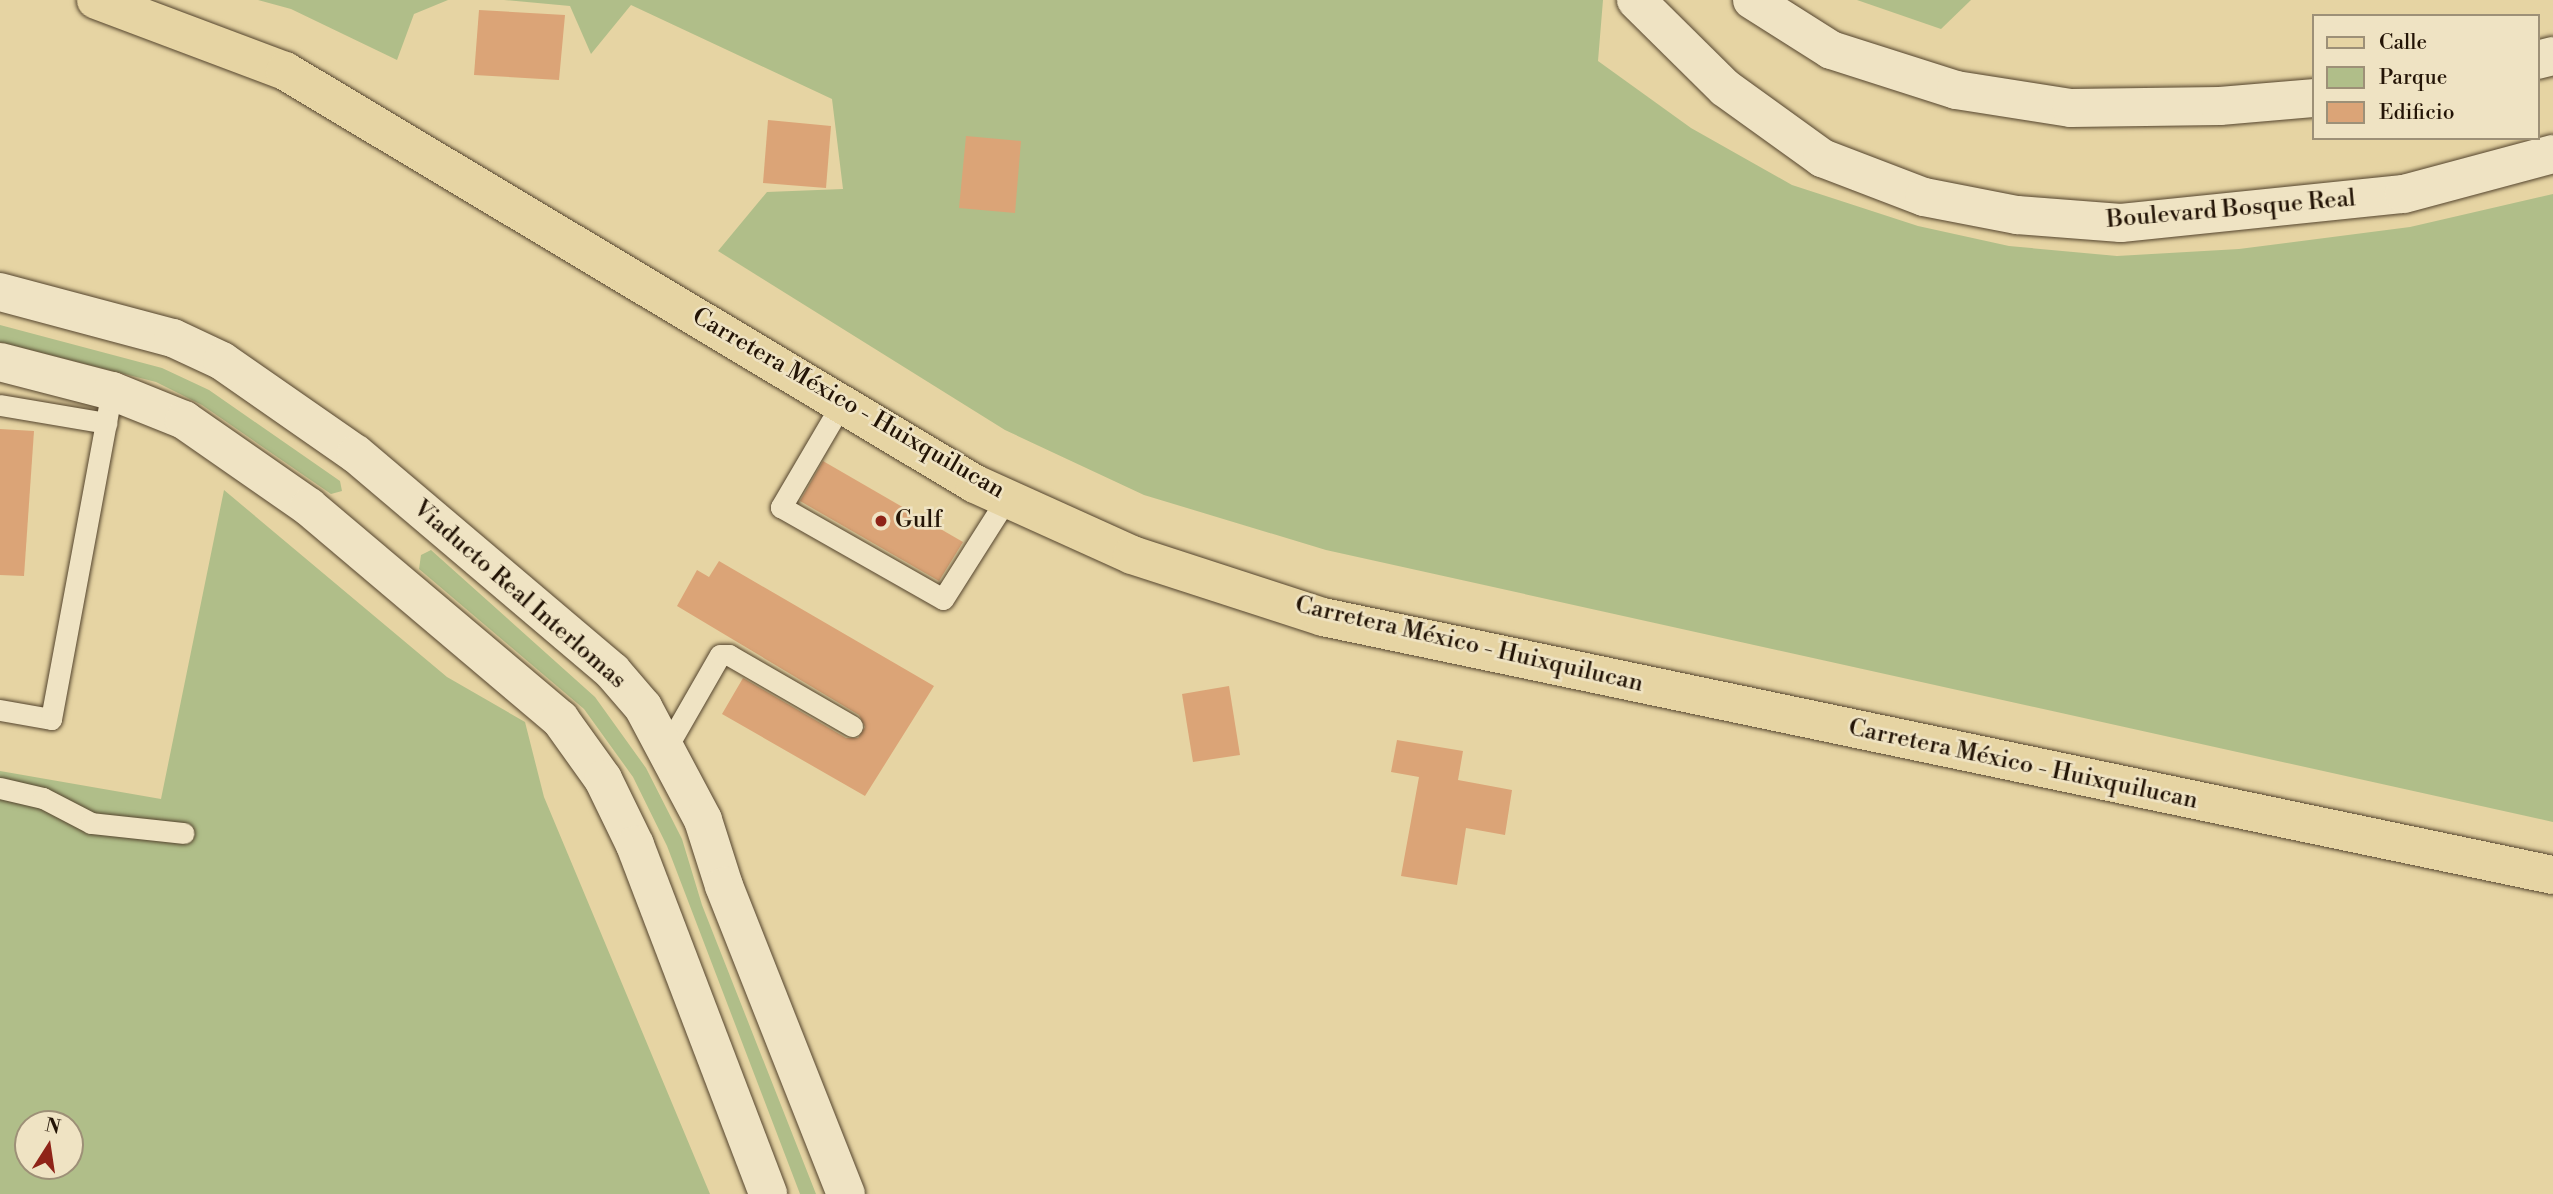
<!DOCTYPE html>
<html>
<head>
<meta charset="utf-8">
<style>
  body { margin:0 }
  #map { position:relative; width:2553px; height:1194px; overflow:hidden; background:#e6d4a3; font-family:"Libre Bodoni",serif }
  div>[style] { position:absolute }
  .green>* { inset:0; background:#b0be89 }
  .building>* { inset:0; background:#dba477 }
  .roads { filter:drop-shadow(0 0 2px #54442d) drop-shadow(0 0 2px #54442d) }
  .lane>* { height:21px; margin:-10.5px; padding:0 10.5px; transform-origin:10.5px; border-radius:10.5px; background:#efe3c3 }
  .secondary>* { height:38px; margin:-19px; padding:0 19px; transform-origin:19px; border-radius:19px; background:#efe3c3 }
  .primary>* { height:38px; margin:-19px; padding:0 19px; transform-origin:19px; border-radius:19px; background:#e6d4a3 }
  .dots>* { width:19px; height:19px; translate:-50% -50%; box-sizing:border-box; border:4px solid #efe3c3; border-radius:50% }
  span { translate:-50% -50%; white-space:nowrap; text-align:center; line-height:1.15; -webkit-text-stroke:5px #efe3c3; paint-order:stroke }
  .street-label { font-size:24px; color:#231406 }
  .poi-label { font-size:24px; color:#231406 }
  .left { translate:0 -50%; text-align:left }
  .legend { position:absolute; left:2312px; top:14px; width:228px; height:126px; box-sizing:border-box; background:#efe3c3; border:2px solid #9d9077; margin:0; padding:9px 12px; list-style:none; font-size:21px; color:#231406 }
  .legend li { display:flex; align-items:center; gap:14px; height:35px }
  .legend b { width:35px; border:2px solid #9d9077 }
  .north { position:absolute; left:14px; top:1110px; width:70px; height:70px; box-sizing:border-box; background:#efe3c3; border:2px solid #9d9077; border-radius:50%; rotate:12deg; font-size:19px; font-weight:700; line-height:28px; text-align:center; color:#231406 }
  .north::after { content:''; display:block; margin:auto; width:24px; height:32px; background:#8f2418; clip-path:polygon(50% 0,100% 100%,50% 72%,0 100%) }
</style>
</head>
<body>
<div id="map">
  <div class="green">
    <i style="clip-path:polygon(258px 0,448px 0,414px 14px,397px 60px,291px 9px)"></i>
    <i style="clip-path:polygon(504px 0,1603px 0,1598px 61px,1691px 128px,1792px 185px,1918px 226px,2009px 246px,2117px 256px,2239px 249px,2410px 227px,2553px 194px,2553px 822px,1326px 550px,1144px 495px,1005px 430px,718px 251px,767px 192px,843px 189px,832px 99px,631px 5px,591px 54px,570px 6px)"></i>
    <i style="clip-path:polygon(1857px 0,1971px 0,1941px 29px)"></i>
    <i style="clip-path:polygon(0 325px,162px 368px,209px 390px,340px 481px,342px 491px,331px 494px,202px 405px,156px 382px,0 342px)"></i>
    <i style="clip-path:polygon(evenodd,224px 490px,447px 677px,525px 722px,544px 797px,710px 1194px,0 1194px,0 771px,161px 799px,224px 490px,28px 1124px,70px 1124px,70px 1166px,28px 1166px,28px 1124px)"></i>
    <i style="clip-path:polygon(431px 550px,595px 697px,646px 768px,682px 839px,702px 905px,816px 1194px,800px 1194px,667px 846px,633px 777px,584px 709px,419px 569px,421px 555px)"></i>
  </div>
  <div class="building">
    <i style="clip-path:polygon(479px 10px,565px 15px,559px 80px,474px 75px)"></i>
    <i style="clip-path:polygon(768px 120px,831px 126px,826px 188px,763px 183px)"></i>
    <i style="clip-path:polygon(966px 136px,1021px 141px,1015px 213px,959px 208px)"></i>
    <i style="clip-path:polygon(0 429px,34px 431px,24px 576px,0 575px)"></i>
    <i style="clip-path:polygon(823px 461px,963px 542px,939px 581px,800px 501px)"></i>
    <i style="clip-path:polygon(719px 561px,934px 686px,865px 796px,722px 714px,743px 678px,846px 738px,858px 738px,865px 727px,859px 715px,677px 606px,697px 570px,709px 577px)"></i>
    <i style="clip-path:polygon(1229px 686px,1240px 755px,1193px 762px,1182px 694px)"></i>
    <i style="clip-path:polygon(1397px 740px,1463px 751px,1458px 780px,1512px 790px,1505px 835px,1466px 828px,1457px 885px,1401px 876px,1419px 777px,1391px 772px)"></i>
  </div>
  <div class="roads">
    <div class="lane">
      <i style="left:842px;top:403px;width:121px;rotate:120.4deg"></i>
      <i style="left:781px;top:507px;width:186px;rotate:29.6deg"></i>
      <i style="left:943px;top:599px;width:120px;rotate:-57.6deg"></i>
      <i style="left:0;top:405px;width:108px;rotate:9.6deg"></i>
      <i style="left:0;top:710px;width:52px;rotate:10deg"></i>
      <i style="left:51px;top:719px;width:334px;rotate:-79.5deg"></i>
      <i style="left:667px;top:747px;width:106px;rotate:-60.1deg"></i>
      <i style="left:720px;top:655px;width:9px"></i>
      <i style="left:729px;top:655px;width:142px;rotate:30deg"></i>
      <i style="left:0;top:788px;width:44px;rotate:13.1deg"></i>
      <i style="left:43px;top:798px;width:54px;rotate:27.5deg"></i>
      <i style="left:91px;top:823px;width:93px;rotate:6.2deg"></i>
    </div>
    <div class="secondary">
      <i style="left:1636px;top:0;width:125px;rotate:44.7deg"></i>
      <i style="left:1725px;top:88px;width:120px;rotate:35.8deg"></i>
      <i style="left:1822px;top:158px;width:109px;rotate:20.9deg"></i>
      <i style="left:1924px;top:197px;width:95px;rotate:11deg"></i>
      <i style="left:2017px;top:215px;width:104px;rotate:4.4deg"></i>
      <i style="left:2121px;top:223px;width:284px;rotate:-5.9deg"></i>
      <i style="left:2404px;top:194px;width:154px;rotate:-15deg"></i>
      <i style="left:1752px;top:0;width:93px;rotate:32.3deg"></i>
      <i style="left:1831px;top:50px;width:131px;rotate:17.7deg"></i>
      <i style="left:1956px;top:90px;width:116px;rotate:8.9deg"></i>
      <i style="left:2071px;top:108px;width:149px;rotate:-0.8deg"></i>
      <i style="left:2220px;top:106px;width:93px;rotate:-4.9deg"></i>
      <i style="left:2537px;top:60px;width:16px;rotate:-14deg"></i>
      <i style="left:0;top:292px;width:179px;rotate:14.9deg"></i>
      <i style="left:173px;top:338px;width:54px;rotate:25.1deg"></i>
      <i style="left:222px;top:361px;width:163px;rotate:34.8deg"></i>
      <i style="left:356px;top:454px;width:336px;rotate:40.3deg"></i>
      <i style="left:612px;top:671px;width:48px;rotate:49.3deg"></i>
      <i style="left:643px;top:707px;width:128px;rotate:62deg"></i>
      <i style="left:703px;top:820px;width:69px;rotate:72.3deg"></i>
      <i style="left:724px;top:886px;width:331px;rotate:68.4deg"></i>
      <i style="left:0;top:362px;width:116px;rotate:14.5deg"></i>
      <i style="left:112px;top:391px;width:78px;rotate:21.9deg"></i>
      <i style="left:184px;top:420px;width:152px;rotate:34.8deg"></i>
      <i style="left:309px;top:507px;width:329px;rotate:40.2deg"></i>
      <i style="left:560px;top:719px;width:74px;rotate:54.4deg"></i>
      <i style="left:603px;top:779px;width:73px;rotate:64.1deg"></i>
      <i style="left:635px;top:845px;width:373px;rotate:69.1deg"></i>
    </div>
    <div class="primary">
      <i style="left:96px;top:0;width:202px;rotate:20.6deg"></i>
      <i style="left:285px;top:71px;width:804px;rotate:30.9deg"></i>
      <i style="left:975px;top:484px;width:172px;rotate:24.3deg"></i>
      <i style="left:1132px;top:555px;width:201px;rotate:18deg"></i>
      <i style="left:1323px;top:617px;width:1257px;rotate:11.85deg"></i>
    </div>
  </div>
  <div class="dots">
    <i style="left:881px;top:521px;background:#8f2418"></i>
  </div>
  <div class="street-label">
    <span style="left:2231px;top:210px;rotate:-5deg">Boulevard Bosque Real</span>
    <span style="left:848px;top:404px;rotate:30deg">Carretera México - Huixquilucan</span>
    <span style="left:519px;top:595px;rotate:41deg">Viaducto Real Interlomas</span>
    <span style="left:1469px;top:645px;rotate:13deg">Carretera México - Huixquilucan</span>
    <span style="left:2023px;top:765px;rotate:12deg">Carretera México - Huixquilucan</span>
  </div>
  <div class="poi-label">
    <span class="left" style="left:895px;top:521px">Gulf</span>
  </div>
  <ul class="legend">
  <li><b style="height:9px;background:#e6d4a3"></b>Calle</li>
  <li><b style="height:19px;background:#b0be89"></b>Parque</li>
  <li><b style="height:19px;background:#dba477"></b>Edificio</li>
  </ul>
  <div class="north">N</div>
</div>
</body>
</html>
